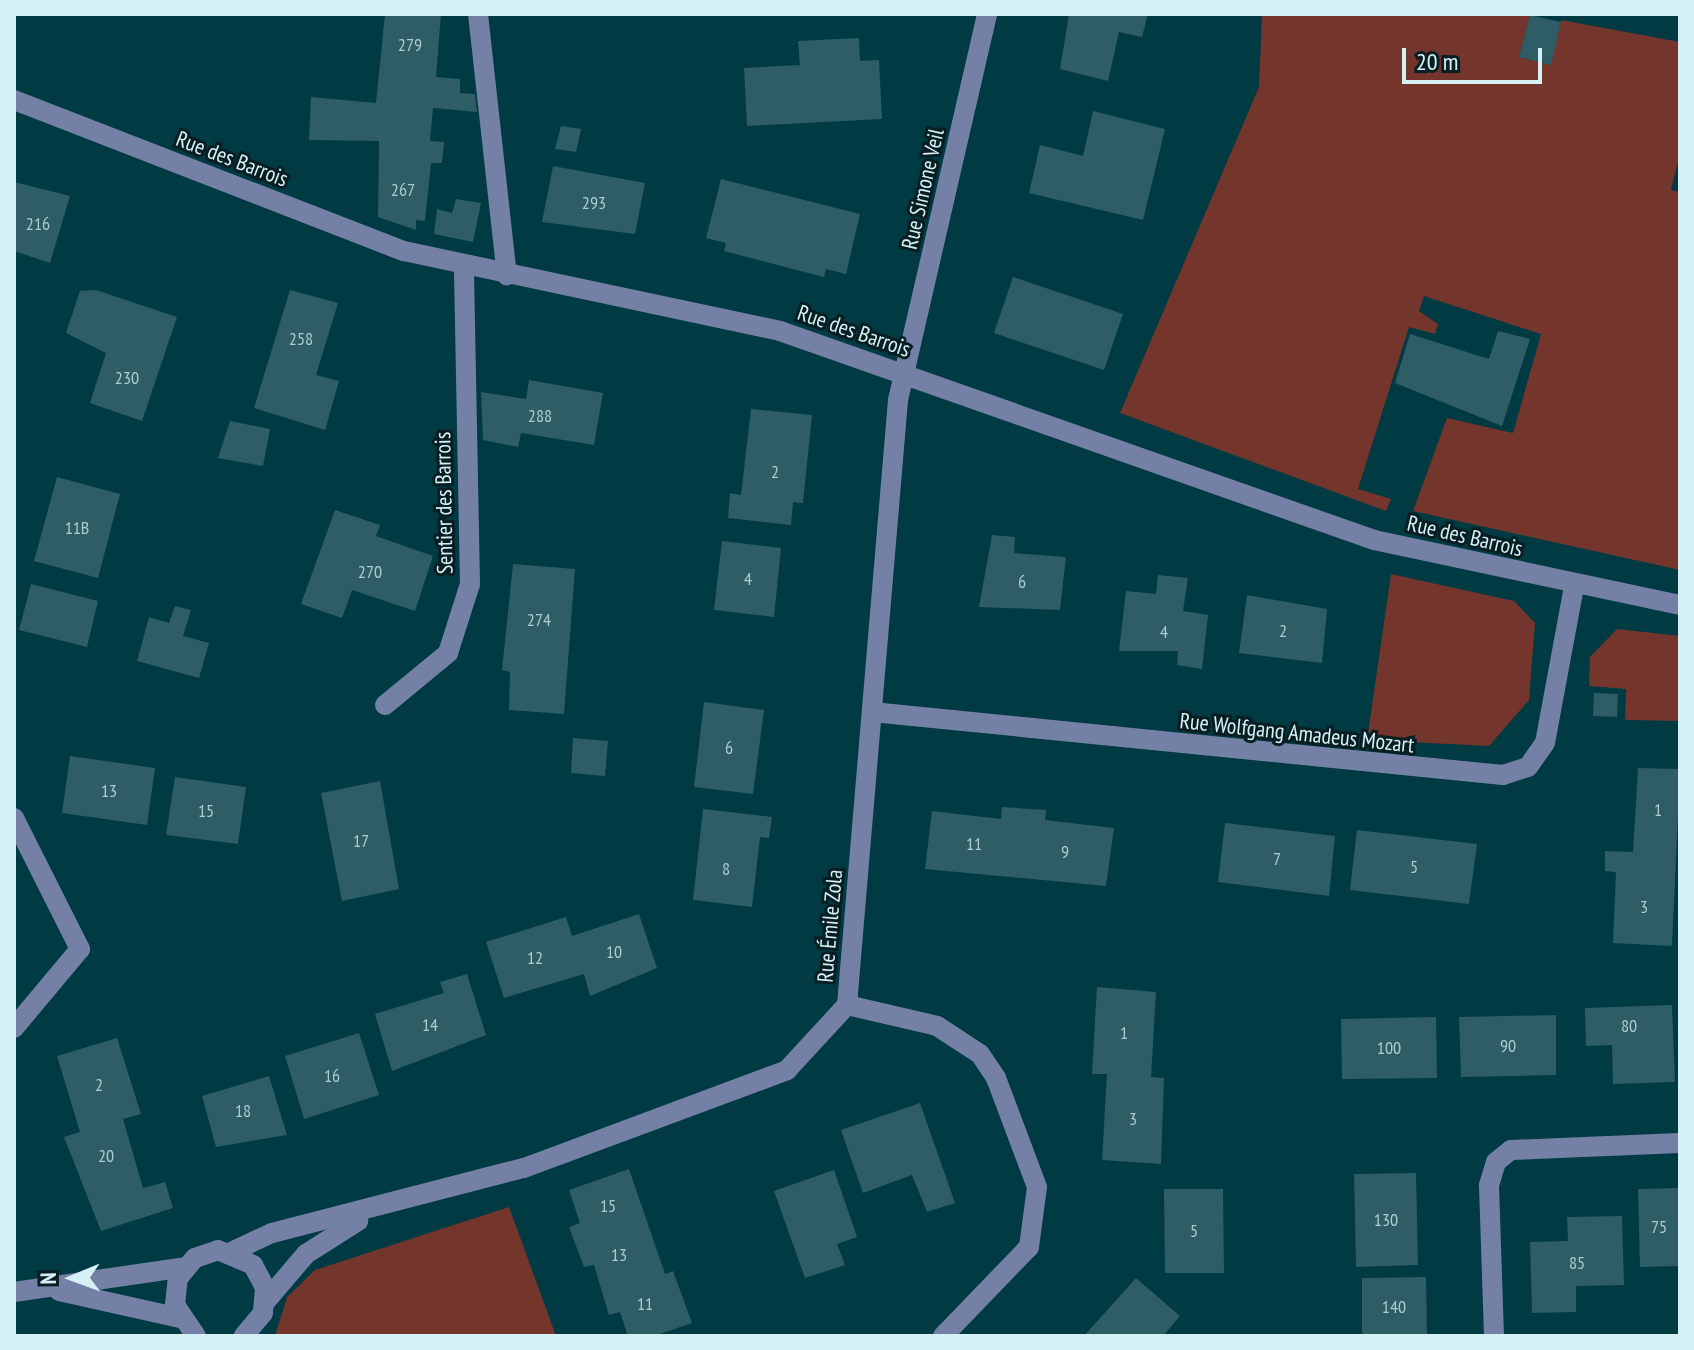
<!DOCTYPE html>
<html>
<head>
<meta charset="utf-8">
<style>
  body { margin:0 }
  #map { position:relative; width:1694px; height:1350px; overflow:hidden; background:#003a43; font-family:"PT Sans Narrow",sans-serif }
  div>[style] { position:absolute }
  .green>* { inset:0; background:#73352c }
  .building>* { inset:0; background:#2e5d65 }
  .minor>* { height:20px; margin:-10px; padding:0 10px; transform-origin:10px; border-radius:10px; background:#7480a6 }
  span { translate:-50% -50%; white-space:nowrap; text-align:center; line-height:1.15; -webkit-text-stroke:6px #091e22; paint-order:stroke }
  .number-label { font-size:18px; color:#acccd2 }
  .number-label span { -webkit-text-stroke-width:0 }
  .street-label { font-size:22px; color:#d6f1f6 }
  .frame { position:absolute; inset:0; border:16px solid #d6f1f6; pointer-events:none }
  .north { position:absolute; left:32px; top:1238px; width:80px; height:80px; -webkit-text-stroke:6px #091e22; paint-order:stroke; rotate:269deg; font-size:22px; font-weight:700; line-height:32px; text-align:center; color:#d6f1f6 }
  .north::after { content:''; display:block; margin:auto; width:28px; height:36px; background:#d6f1f6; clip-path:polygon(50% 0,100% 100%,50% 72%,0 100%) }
  .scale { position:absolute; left:1402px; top:48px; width:140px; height:36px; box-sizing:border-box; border:4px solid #d6f1f6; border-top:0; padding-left:10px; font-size:24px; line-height:28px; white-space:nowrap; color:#d6f1f6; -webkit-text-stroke:6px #091e22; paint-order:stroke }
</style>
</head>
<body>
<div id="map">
  <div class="green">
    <i style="clip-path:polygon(1262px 14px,1524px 14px,1530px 15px,1519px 57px,1550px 64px,1561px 20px,1680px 42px,1680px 154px,1671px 190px,1680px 192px,1680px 570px,1413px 511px,1447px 418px,1513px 433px,1541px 334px,1424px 296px,1419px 311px,1438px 324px,1435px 334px,1409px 327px,1358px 489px,1391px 499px,1386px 511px,1120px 413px,1259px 87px)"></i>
    <i style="clip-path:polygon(1391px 574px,1514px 601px,1535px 623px,1529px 700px,1489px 746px,1367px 740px)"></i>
    <i style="clip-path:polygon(1617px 629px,1680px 636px,1680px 721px,1625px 720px,1626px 689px,1589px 686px,1590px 657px)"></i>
    <i style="clip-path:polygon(509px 1207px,556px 1336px,275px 1336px,287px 1297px,315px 1270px)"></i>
  </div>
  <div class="building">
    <i style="clip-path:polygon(385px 14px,441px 14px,436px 77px,460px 79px,460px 93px,475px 94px,477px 112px,433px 108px,430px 141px,444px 142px,442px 163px,431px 163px,425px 221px,416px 220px,416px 230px,378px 217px,379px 141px,309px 140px,311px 97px,376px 103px)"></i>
    <i style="clip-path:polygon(1069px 14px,1148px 14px,1142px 37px,1119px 32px,1108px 81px,1060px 69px)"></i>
    <i style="clip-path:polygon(1530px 15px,1561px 22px,1551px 65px,1519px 57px)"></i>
    <i style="clip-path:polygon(859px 38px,860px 61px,879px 60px,882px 119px,747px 126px,744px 68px,800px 65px,798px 41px)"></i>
    <i style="clip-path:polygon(1093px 111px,1165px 129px,1143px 220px,1029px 193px,1040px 145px,1083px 156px)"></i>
    <i style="clip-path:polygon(561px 126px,581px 129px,576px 152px,555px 149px)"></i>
    <i style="clip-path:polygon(553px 166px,645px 183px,635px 234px,542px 222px)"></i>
    <i style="clip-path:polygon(721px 179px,860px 214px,846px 274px,826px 269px,824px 277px,724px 251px,726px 243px,706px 238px)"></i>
    <i style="clip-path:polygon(14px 182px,70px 196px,50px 263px,14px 251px)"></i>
    <i style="clip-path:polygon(456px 199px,481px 203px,473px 242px,434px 234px,437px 209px,452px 213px)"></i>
    <i style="clip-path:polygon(1013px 277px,1123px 314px,1104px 370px,994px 333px)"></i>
    <i style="clip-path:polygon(96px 290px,177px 317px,142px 421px,90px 403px,106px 353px,66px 333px,80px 291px)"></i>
    <i style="clip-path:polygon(290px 290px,338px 303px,316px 375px,339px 381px,325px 430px,254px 408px)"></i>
    <i style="clip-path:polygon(1498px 331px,1530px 339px,1502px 426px,1395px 383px,1410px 334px,1489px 359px)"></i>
    <i style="clip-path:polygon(529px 380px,603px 393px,594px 445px,521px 433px,518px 447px,483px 440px,481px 392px,526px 399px)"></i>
    <i style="clip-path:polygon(751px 409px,812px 415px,803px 503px,793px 502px,791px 525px,728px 518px,730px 493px,741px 495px)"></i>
    <i style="clip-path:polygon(230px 421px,270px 429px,263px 466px,218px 458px)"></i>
    <i style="clip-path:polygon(57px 477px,120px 494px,98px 578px,34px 561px)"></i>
    <i style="clip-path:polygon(335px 510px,380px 525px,376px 536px,433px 556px,415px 611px,352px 590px,342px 618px,301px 604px)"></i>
    <i style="clip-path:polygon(992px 535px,1015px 537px,1014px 553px,1066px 557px,1060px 610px,979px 607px)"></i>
    <i style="clip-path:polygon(722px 541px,781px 548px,774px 617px,714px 610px)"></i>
    <i style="clip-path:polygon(513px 564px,575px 569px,564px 714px,509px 710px,510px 672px,502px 670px)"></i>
    <i style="clip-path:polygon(1158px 575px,1188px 578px,1183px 611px,1208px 615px,1202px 669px,1177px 665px,1178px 651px,1119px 651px,1126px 591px,1156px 594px)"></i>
    <i style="clip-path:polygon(31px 584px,98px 601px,87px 647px,19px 630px)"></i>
    <i style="clip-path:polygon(1247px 595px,1327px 609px,1322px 663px,1239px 653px)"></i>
    <i style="clip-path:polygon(175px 606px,191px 610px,183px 636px,209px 643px,199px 678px,137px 661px,149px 617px,169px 623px)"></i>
    <i style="clip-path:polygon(1594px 693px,1618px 694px,1617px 717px,1593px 716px)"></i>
    <i style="clip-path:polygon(704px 702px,764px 710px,753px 794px,694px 787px)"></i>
    <i style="clip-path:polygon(573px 738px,608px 741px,605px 776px,571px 773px)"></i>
    <i style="clip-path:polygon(70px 756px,155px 768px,147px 825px,62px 813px)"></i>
    <i style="clip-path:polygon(1638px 768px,1680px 769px,1672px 946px,1613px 943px,1616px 872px,1605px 871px,1605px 851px,1633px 852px)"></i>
    <i style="clip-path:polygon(175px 777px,246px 787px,238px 844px,166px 835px)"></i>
    <i style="clip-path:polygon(380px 781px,399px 889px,342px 901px,321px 793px)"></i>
    <i style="clip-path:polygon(1002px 807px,1046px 810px,1045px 820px,1114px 828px,1106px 886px,925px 869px,932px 811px,1001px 819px)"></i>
    <i style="clip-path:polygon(703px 809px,772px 817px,769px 838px,760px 837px,752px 907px,693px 900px)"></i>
    <i style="clip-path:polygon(1225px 823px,1335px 836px,1329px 896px,1218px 882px)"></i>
    <i style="clip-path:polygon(1357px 830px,1477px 844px,1469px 904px,1350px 890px)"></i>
    <i style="clip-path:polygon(639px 914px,657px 968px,590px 996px,584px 974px,504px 998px,486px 942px,566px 917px,572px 936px)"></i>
    <i style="clip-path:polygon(467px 974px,486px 1035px,392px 1071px,375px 1014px,444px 993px,440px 982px)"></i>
    <i style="clip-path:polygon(1097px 987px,1156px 992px,1151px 1077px,1164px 1078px,1161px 1164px,1102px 1160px,1107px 1074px,1092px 1074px)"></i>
    <i style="clip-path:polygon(1672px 1005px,1675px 1082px,1613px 1084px,1612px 1045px,1586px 1046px,1585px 1008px)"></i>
    <i style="clip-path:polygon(1556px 1015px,1556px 1075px,1461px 1077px,1459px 1017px)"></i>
    <i style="clip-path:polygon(1436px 1017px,1437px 1078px,1342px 1079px,1341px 1019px)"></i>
    <i style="clip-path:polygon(359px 1033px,379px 1095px,304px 1119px,285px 1056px)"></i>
    <i style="clip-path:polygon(117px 1038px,141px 1114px,123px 1119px,143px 1188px,165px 1182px,173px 1208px,101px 1231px,64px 1137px,80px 1132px,57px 1056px)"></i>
    <i style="clip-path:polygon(269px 1076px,287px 1135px,216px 1147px,202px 1096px)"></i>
    <i style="clip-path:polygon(920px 1103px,955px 1203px,927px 1212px,912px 1175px,863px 1193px,841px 1130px)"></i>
    <i style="clip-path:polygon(629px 1169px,665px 1274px,673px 1271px,692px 1323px,654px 1336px,628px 1336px,620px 1312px,609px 1315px,594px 1265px,584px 1267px,569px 1227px,580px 1223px,569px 1190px)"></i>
    <i style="clip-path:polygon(834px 1170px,857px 1237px,837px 1244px,845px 1265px,805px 1278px,774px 1191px)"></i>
    <i style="clip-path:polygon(1416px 1173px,1418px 1265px,1356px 1267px,1354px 1174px)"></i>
    <i style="clip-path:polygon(1680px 1188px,1680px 1266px,1640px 1267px,1638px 1189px)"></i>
    <i style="clip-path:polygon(1164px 1189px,1223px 1189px,1224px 1273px,1165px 1273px)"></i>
    <i style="clip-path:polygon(1622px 1216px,1624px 1285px,1576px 1286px,1576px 1312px,1532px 1313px,1530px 1242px,1568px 1241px,1567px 1217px)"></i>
    <i style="clip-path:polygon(1426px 1277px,1427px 1336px,1362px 1336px,1362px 1278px)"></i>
    <i style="clip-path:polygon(1136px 1278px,1180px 1316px,1163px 1336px,1084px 1336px)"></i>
  </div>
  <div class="minor">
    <i style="left:478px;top:14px;width:263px;rotate:83.7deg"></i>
    <i style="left:14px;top:100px;width:418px;rotate:21.2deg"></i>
    <i style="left:404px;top:251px;width:384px;rotate:12deg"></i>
    <i style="left:780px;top:331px;width:630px;rotate:19.38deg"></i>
    <i style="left:1374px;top:540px;width:313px;rotate:12deg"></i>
    <i style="left:385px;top:705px;width:82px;rotate:-39.5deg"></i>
    <i style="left:448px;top:653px;width:72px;rotate:-72.3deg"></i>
    <i style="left:470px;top:584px;width:316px;rotate:-91.1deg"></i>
    <i style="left:872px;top:712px;width:634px;rotate:5.7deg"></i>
    <i style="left:1503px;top:775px;width:26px;rotate:-18deg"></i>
    <i style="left:1528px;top:767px;width:29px;rotate:-55deg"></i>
    <i style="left:1545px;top:743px;width:160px;rotate:-79.5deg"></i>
    <i style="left:14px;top:818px;width:147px;rotate:63.3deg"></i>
    <i style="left:80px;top:949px;width:103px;rotate:129.9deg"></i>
    <i style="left:847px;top:1005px;width:92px;rotate:13.1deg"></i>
    <i style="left:937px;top:1026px;width:51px;rotate:33.1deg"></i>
    <i style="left:980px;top:1054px;width:29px;rotate:56deg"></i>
    <i style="left:996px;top:1078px;width:116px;rotate:69.4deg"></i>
    <i style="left:1037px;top:1187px;width:61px;rotate:97.6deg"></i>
    <i style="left:1029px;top:1247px;width:124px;rotate:134deg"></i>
    <i style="left:231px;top:1252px;width:45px;rotate:-24.9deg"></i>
    <i style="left:272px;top:1233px;width:260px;rotate:-14.5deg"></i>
    <i style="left:524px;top:1168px;width:281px;rotate:-20.4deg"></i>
    <i style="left:787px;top:1070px;width:88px;rotate:-47.3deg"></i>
    <i style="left:847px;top:1005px;width:607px;rotate:-85.18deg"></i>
    <i style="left:898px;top:400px;width:396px;rotate:-77deg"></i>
    <i style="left:59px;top:1291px;width:124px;rotate:12.6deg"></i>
    <i style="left:14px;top:1292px;width:173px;rotate:-8.3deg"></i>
    <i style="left:266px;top:1301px;width:62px;rotate:-49.6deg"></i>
    <i style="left:306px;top:1254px;width:62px;rotate:-32.4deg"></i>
    <i style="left:196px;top:1336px;width:37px;rotate:-124deg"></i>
    <i style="left:175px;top:1305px;width:27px;rotate:-84deg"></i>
    <i style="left:178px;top:1278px;width:26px;rotate:-50deg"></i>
    <i style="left:195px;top:1258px;width:24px;rotate:-19deg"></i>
    <i style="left:218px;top:1250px;width:38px;rotate:23deg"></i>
    <i style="left:253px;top:1265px;width:26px;rotate:62deg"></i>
    <i style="left:265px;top:1288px;width:25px;rotate:95deg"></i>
    <i style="left:263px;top:1313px;width:30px;rotate:130deg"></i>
    <i style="left:1494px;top:1336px;width:151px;rotate:-91.9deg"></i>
    <i style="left:1489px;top:1185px;width:24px;rotate:-73deg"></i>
    <i style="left:1496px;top:1162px;width:19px;rotate:-39deg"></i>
    <i style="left:1511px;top:1150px;width:169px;rotate:-2.4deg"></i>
  </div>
  <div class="number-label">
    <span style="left:410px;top:45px">279</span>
    <span style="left:403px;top:190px">267</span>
    <span style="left:594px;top:203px">293</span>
    <span style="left:38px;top:224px">216</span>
    <span style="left:301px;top:339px">258</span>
    <span style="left:127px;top:378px">230</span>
    <span style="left:540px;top:416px">288</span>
    <span style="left:775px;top:472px">2</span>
    <span style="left:77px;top:528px">11B</span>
    <span style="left:370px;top:572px">270</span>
    <span style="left:748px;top:579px">4</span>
    <span style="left:1022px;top:582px">6</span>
    <span style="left:539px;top:620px">274</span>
    <span style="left:1283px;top:631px">2</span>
    <span style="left:1164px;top:632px">4</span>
    <span style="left:729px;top:748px">6</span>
    <span style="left:109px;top:791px">13</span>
    <span style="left:1658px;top:810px">1</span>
    <span style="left:206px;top:811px">15</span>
    <span style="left:361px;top:841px">17</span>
    <span style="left:974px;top:844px">11</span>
    <span style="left:1065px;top:852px">9</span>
    <span style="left:1277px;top:859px">7</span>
    <span style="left:1414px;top:867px">5</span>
    <span style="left:726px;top:869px">8</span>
    <span style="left:1644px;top:907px">3</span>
    <span style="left:614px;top:952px">10</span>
    <span style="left:535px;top:958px">12</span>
    <span style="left:430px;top:1025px">14</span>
    <span style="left:1629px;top:1026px">80</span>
    <span style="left:1124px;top:1033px">1</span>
    <span style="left:1508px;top:1046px">90</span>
    <span style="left:1389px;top:1048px">100</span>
    <span style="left:332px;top:1076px">16</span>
    <span style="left:99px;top:1085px">2</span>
    <span style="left:243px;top:1111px">18</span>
    <span style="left:1133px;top:1119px">3</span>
    <span style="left:106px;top:1156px">20</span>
    <span style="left:608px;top:1206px">15</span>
    <span style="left:1386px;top:1220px">130</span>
    <span style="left:1659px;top:1227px">75</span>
    <span style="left:1194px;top:1231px">5</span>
    <span style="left:619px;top:1255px">13</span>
    <span style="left:1577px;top:1263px">85</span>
    <span style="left:645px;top:1304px">11</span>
    <span style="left:1394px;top:1307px">140</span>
  </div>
  <div class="street-label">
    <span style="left:232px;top:159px;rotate:21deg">Rue des Barrois</span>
    <span style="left:923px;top:189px;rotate:-77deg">Rue Simone Veil</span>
    <span style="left:854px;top:331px;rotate:19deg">Rue des Barrois</span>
    <span style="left:444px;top:503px;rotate:-91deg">Sentier des Barrois</span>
    <span style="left:1465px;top:536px;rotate:13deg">Rue des Barrois</span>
    <span style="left:1297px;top:733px;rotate:6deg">Rue Wolfgang Amadeus Mozart</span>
    <span style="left:830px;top:926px;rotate:-85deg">Rue Émile Zola</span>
  </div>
  <div class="frame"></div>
  <div class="north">N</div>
  <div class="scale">20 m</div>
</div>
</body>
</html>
